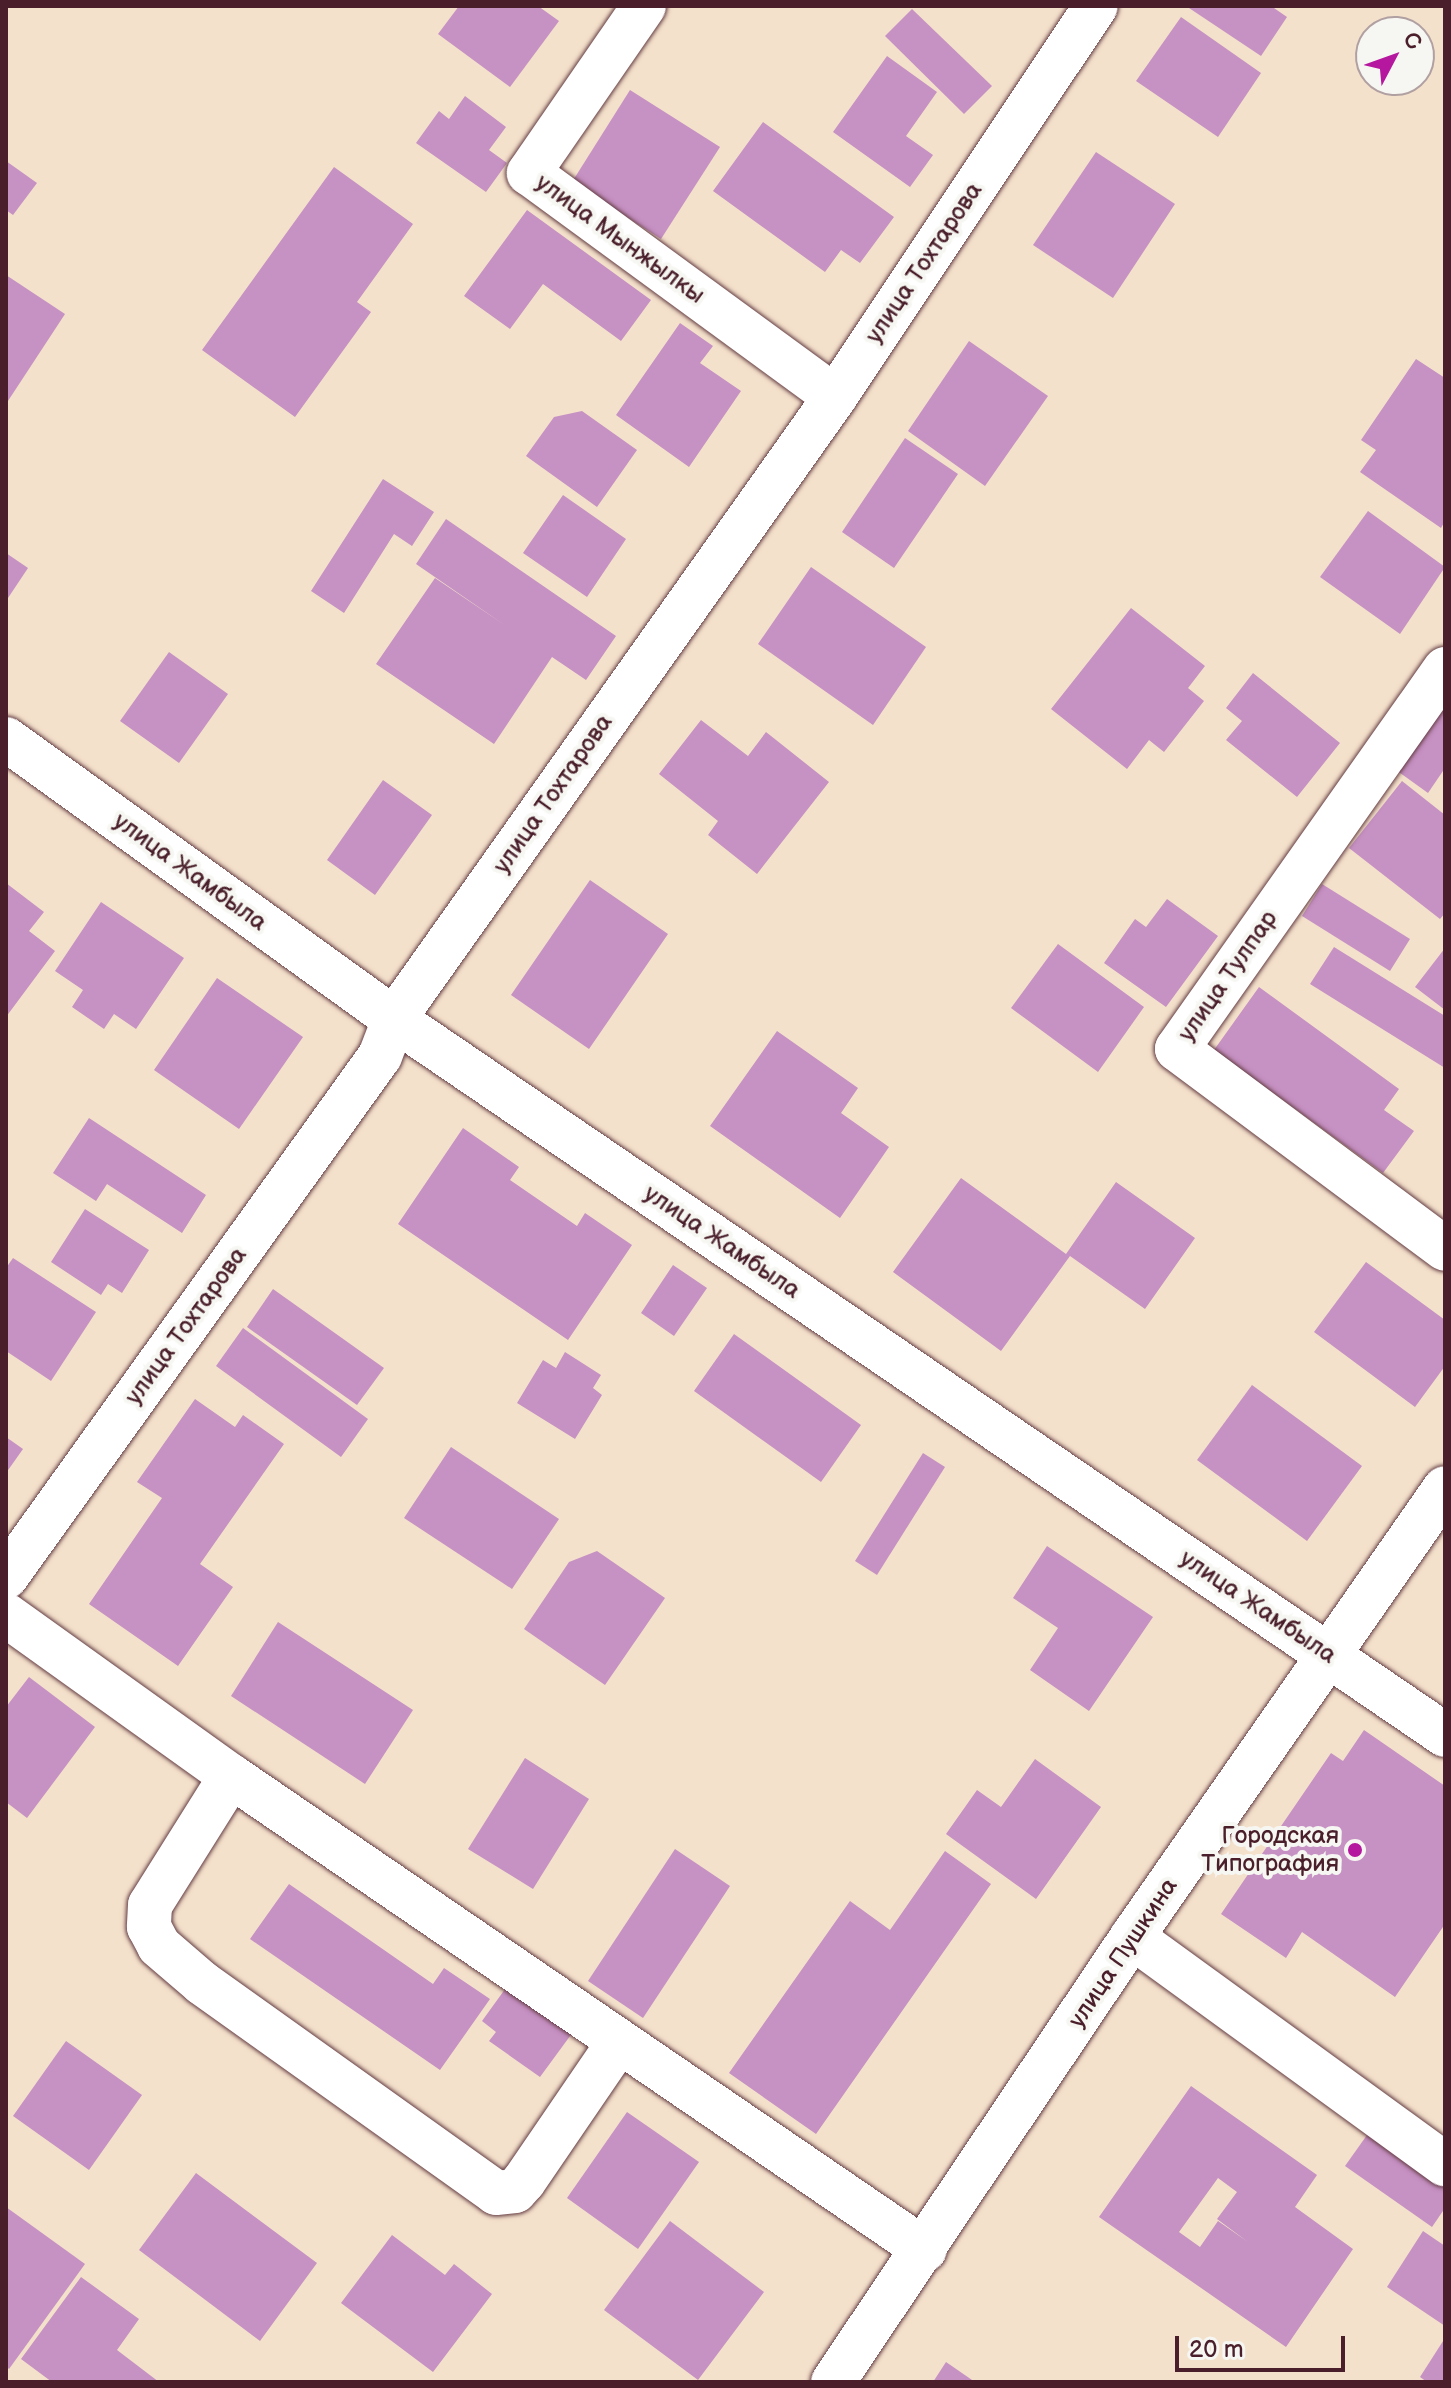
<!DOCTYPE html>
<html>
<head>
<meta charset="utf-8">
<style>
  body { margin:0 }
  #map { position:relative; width:1451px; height:2388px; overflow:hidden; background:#f4e1cb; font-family:"Balsamiq Sans",sans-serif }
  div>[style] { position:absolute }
  .building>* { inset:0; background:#c691c3 }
  .roads { filter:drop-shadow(0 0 2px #643c43) drop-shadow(0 0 2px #643c43) }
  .minor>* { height:44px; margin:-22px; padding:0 22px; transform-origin:22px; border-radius:22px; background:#fff }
  .dots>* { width:22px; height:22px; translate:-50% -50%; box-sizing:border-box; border:4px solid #f6f6f2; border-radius:50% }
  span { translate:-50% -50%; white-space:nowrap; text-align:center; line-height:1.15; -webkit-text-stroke:8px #f6f6f2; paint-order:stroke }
  .street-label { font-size:24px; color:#4a1f2b }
  .poi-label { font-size:24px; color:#4a1f2b }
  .right { translate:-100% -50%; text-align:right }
  .frame { position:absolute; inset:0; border:8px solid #4a1f2b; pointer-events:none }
  .north { position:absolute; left:1355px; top:16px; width:80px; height:80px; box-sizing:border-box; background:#f6f6f2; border:2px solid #b1a0a2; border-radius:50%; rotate:49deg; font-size:22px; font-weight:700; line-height:32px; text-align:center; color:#4a1f2b }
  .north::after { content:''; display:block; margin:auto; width:28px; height:36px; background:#b5179e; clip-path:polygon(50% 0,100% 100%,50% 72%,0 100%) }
  .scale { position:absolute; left:1175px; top:2336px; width:170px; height:36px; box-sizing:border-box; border:4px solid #4a1f2b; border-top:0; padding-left:10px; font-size:24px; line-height:28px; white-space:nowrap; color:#4a1f2b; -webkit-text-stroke:6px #f6f6f2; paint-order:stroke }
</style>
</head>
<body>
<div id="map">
  <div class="building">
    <i style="clip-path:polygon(459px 6px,538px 6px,559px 21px,510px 87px,438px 34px)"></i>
    <i style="clip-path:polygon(1186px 6px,1271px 6px,1287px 17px,1261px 56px)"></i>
    <i style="clip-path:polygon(912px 9px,992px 86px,964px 114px,885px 36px)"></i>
    <i style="clip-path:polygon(1181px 17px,1261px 73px,1218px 137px,1136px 81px)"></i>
    <i style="clip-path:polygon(887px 56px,937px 92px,906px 136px,933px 155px,910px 187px,833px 132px)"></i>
    <i style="clip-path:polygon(630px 90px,720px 147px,661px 239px,572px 182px)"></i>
    <i style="clip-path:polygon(465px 96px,506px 127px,489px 150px,507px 163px,486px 192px,416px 143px,439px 111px,449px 119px)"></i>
    <i style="clip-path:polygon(763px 122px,894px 217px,860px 263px,841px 250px,825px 272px,713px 191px)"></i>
    <i style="clip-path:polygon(1096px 152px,1175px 204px,1113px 298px,1033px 245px)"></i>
    <i style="clip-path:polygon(6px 161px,37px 183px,13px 215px,6px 210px)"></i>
    <i style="clip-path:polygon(334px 167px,413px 224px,357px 302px,371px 312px,295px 417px,202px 350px)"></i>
    <i style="clip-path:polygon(527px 210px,651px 300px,621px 341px,543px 284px,510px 329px,464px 296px)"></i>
    <i style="clip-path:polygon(6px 275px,65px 314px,6px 404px)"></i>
    <i style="clip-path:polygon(680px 323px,713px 346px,700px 363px,741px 391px,689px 467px,616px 415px)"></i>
    <i style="clip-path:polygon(969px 341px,1048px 396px,985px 486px,908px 431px)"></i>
    <i style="clip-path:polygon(1416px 359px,1445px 378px,1445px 521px,1441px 528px,1360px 472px,1376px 450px,1361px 440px)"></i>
    <i style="clip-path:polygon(582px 411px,637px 450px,597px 507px,526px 456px,554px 417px)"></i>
    <i style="clip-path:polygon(905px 438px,958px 474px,894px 568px,842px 532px)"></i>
    <i style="clip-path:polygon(383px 479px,434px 512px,412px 546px,394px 534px,344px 613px,311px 591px)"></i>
    <i style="clip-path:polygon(563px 495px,626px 539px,587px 597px,523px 553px)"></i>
    <i style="clip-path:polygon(1368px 511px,1445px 567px,1400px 634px,1320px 577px)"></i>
    <i style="clip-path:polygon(446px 519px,616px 636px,586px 680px,552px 657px,494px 744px,376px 664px,435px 578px,506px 626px,416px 564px)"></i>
    <i style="clip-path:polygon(6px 553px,28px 568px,6px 601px)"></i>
    <i style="clip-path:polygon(811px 567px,926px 647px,873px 725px,758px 644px)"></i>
    <i style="clip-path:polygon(1131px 608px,1205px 666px,1188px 688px,1204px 701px,1164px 752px,1149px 740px,1127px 769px,1051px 709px)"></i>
    <i style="clip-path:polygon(169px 652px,228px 694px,179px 763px,120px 721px)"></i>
    <i style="clip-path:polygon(1253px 673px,1340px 743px,1297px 797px,1226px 740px,1242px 721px,1226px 708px)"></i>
    <i style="clip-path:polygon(1445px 685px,1445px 768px,1428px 793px,1389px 765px)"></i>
    <i style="clip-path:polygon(701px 720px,748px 756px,766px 732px,829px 782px,757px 874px,708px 835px,718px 821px,659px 774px)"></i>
    <i style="clip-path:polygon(383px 780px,432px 815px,375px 895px,327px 860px)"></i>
    <i style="clip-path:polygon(1402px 781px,1445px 815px,1445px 913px,1440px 919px,1349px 848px)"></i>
    <i style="clip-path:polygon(590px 880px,668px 934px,589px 1049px,511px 995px)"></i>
    <i style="clip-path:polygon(6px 883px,44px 912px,29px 931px,55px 951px,6px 1017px)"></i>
    <i style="clip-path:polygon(1322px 884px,1410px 939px,1390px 971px,1302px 916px)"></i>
    <i style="clip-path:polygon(1167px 899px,1218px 936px,1166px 1007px,1104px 963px,1135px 919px,1146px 927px)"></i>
    <i style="clip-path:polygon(101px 902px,184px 958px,136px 1029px,114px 1014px,104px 1029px,72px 1007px,83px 990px,55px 971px)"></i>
    <i style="clip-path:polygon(1058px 944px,1144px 1007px,1098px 1072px,1011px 1008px)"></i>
    <i style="clip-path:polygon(1334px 947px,1445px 1016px,1445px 1068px,1310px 984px)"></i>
    <i style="clip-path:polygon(1445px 948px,1445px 1010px,1415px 987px)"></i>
    <i style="clip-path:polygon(217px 978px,303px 1037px,239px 1129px,154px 1070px)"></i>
    <i style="clip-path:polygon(1259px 987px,1399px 1089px,1384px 1110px,1414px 1131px,1383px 1173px,1214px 1050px)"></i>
    <i style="clip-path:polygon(777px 1031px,858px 1088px,841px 1113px,889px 1147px,840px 1218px,710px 1126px)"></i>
    <i style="clip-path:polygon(89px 1118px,206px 1195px,182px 1233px,107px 1184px,96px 1201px,53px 1173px)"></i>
    <i style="clip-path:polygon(463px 1128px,519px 1167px,510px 1180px,577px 1226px,585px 1213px,632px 1245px,568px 1340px,398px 1224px)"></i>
    <i style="clip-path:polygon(961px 1178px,1066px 1254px,1116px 1182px,1195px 1238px,1145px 1309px,1070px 1256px,1001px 1351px,893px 1272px)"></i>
    <i style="clip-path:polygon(85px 1209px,149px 1250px,122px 1293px,108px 1284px,101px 1295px,51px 1262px)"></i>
    <i style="clip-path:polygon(13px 1258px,96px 1312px,51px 1381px,6px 1351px,6px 1268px)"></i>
    <i style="clip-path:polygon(1366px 1262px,1445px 1320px,1445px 1366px,1415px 1407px,1314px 1332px)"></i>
    <i style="clip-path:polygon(673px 1265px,707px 1288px,674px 1336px,641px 1313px)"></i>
    <i style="clip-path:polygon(273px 1289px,384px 1368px,357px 1405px,247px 1327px)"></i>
    <i style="clip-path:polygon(243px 1328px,368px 1419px,341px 1457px,216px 1366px)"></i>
    <i style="clip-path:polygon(734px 1334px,861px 1425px,821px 1482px,694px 1391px)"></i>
    <i style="clip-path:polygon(565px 1352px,601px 1375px,593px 1388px,602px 1395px,575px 1439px,517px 1403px,543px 1360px,556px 1368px)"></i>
    <i style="clip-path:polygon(1252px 1385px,1362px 1466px,1307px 1541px,1197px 1460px)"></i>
    <i style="clip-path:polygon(195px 1399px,235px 1427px,243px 1415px,284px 1444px,200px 1564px,233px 1587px,178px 1666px,89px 1604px,162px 1498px,137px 1482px)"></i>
    <i style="clip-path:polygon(6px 1437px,23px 1449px,6px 1473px)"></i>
    <i style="clip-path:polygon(451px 1447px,559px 1519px,512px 1589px,404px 1518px)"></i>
    <i style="clip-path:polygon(923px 1453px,945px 1467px,877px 1575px,855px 1561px)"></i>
    <i style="clip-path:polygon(1047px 1546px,1153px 1617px,1089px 1711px,1030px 1670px,1058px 1628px,1013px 1598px)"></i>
    <i style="clip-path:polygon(597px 1551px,665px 1598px,605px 1685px,524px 1629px,569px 1562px)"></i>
    <i style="clip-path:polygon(278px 1622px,413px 1710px,365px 1784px,231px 1696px)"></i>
    <i style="clip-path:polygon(29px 1677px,95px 1727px,27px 1818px,6px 1802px,6px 1707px)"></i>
    <i style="clip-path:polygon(1364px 1730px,1445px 1786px,1445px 1924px,1395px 1997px,1302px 1932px,1286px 1958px,1221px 1914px,1331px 1753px,1343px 1761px)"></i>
    <i style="clip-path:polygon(525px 1758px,589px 1799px,533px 1889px,468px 1849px)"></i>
    <i style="clip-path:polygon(1035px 1759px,1101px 1807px,1036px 1899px,946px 1834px,977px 1790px,1001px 1807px)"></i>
    <i style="clip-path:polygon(675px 1849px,730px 1886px,643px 2018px,588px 1981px)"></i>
    <i style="clip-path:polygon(945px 1851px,991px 1884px,816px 2134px,729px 2073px,850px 1901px,890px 1930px)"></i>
    <i style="clip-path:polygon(289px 1884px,433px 1984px,444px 1968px,490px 1999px,440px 2070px,250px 1939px)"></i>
    <i style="clip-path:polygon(508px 1985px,573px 2032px,540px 2077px,489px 2041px,496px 2032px,482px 2021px)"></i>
    <i style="clip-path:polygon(66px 2041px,142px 2095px,89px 2170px,13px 2116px)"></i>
    <i style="clip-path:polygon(evenodd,1191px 2086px,1317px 2175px,1295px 2207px,1353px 2249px,1286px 2347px,1099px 2217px,1191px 2086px,1218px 2178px,1237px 2192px,1217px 2219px,1248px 2242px,1218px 2221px,1200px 2247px,1179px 2232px,1218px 2178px)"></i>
    <i style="clip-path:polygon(627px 2112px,699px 2162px,638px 2249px,567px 2198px)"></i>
    <i style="clip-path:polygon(1372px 2128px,1445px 2181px,1445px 2208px,1432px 2227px,1345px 2166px)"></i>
    <i style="clip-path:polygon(196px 2173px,317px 2263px,260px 2341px,139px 2250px)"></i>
    <i style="clip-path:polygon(6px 2207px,85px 2264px,9px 2369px,6px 2366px)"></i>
    <i style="clip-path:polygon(670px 2221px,764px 2292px,698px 2380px,604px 2310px)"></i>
    <i style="clip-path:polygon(1423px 2231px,1445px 2246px,1445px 2326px,1387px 2287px)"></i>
    <i style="clip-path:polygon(392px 2235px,445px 2275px,454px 2264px,492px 2294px,433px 2372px,341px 2303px)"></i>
    <i style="clip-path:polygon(81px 2277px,139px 2319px,117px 2350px,159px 2382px,52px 2382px,21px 2359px)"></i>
    <i style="clip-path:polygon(1445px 2338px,1445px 2382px,1427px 2382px,1420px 2377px)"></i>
    <i style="clip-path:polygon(946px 2362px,975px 2382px,933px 2382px)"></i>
  </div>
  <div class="roads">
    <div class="minor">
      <i style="left:644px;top:6px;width:203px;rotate:124.6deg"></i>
      <i style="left:529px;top:173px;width:379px;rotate:36.2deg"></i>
      <i style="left:1445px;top:669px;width:465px;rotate:125.2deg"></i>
      <i style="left:1177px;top:1049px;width:334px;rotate:36.7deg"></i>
      <i style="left:6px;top:739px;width:478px;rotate:35.8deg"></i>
      <i style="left:394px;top:1019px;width:1272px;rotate:34.26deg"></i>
      <i style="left:6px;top:1577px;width:641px;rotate:-54.33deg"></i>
      <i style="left:380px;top:1056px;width:40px;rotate:-69deg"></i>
      <i style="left:394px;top:1019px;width:762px;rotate:-54.66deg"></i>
      <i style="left:835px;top:397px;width:470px;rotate:-56.3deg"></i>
      <i style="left:6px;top:1615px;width:277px;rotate:35.6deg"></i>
      <i style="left:231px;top:1776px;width:840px;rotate:34.33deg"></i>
      <i style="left:231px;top:1776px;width:152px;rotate:122.1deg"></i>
      <i style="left:150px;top:1905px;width:22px;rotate:93deg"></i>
      <i style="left:149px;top:1927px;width:21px;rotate:62deg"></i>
      <i style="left:159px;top:1946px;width:57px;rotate:40.7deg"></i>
      <i style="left:202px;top:1983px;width:361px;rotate:35.5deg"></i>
      <i style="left:496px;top:2193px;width:19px;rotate:-6deg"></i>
      <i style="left:515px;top:2191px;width:13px;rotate:-48deg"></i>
      <i style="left:524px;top:2181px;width:167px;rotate:-55.7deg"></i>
      <i style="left:1132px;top:1937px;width:387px;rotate:36deg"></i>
      <i style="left:833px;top:2382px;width:536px;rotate:-56.1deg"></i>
      <i style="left:1132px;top:1937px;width:547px;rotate:-55.12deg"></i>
    </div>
  </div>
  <div class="dots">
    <i style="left:1355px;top:1850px;background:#b5179e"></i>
  </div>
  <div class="street-label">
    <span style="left:620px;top:239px;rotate:36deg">улица Мынжылкы</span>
    <span style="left:924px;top:263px;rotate:-56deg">улица Тохтарова</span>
    <span style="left:553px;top:794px;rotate:-55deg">улица Тохтарова</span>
    <span style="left:190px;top:872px;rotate:36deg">улица Жамбыла</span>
    <span style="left:1228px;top:976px;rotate:-55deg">улица Тулпар</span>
    <span style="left:722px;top:1242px;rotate:34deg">улица Жамбыла</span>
    <span style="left:186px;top:1326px;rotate:-54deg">улица Тохтарова</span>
    <span style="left:1258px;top:1607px;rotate:34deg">улица Жамбыла</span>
    <span style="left:1123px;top:1953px;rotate:-56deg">улица Пушкина</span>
  </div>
  <div class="poi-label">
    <span class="right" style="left:1339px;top:1850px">Городская<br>Типография</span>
  </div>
  <div class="frame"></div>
  <div class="north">С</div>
  <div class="scale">20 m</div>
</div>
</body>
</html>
